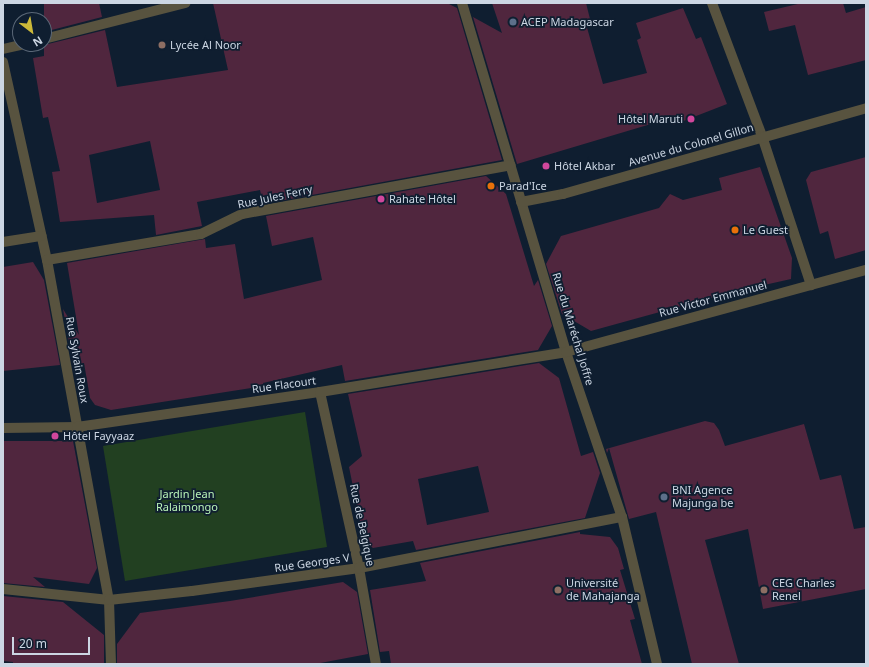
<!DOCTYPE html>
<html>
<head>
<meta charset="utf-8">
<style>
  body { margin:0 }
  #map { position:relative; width:869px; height:667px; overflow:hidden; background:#0f1e30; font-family:"Noto Sans",sans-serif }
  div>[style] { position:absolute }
  .green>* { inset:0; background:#224021 }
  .building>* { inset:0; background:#50263e }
  .street>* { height:10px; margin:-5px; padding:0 5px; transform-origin:5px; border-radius:5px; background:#58533f }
  .dots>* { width:11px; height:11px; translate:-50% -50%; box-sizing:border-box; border:2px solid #0f1e30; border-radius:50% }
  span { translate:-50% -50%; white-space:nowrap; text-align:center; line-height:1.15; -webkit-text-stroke:3.5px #0f1e30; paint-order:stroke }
  .poi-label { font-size:11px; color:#ccd6e3 }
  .left { translate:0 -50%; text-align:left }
  .right { translate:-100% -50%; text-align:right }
  .street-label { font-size:11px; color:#ccd6e3 }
  .park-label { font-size:11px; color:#b9f3b6 }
  .frame { position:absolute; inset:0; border:4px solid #ccd6e3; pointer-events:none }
  .north { position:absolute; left:12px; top:12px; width:40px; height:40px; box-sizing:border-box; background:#0f1e30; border:1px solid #5b6878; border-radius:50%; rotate:149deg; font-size:11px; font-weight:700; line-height:16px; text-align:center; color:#ccd6e3 }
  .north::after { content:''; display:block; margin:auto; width:14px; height:18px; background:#ccb939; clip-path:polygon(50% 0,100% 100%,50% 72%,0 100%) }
  .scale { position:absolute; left:12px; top:637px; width:78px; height:18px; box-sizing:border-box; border:2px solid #ccd6e3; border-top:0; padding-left:5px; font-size:12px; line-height:14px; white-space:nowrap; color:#ccd6e3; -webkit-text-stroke:3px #0f1e30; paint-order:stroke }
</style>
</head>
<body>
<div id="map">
  <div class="green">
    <i style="clip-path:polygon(305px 412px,327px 547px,125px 581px,103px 446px)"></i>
  </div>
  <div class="building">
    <i style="clip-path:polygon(44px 3px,99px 3px,102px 17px,44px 32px)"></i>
    <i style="clip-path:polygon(evenodd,213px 3px,447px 3px,457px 8px,502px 160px,263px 204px,260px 190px,197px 202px,202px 226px,156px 235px,154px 215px,60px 222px,52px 172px,60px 171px,48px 117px,43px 118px,33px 58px,44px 56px,44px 45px,105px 30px,117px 87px,228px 70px,213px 3px,150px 141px,160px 190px,97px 203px,89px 155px,150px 141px)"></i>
    <i style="clip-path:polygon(492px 3px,586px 3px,591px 23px,586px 24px,603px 84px,647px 73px,637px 40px,641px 38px,636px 23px,683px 8px,696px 39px,701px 37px,727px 104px,673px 125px,671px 118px,517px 164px,473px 17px,502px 33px)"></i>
    <i style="clip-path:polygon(802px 3px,843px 3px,846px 13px,866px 7px,866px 60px,808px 75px,795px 25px,769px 31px,764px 12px)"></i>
    <i style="clip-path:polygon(866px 157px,866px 250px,835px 259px,828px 231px,820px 234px,806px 180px,811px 172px)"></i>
    <i style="clip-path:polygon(760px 167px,792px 258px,791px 279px,725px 294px,591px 331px,562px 314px,546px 264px,561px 236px,659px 208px,670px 194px,683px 200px,722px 190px,719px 178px)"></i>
    <i style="clip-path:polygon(486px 176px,506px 194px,534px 286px,538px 280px,552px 326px,538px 350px,345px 381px,342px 365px,263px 383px,264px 386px,111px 410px,95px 405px,90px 398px,84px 363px,73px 364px,63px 309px,79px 335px,67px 263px,205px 239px,206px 248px,235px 244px,244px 299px,322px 280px,313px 237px,272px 246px,266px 216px)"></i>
    <i style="clip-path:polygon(33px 262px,44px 280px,60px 365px,3px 371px,3px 267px)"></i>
    <i style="clip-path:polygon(evenodd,539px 363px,559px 378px,581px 456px,593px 452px,600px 473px,585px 518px,416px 550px,413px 541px,373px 548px,364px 541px,349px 467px,362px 456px,348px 394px,539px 363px,478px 466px,489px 512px,427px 525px,418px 479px,478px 466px)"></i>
    <i style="clip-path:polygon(705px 421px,714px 423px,719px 430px,725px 446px,804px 424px,820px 480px,841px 475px,854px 529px,866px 527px,866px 589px,763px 609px,748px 529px,705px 540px,739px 664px,692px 664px,656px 512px,629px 519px,609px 448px,607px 453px,606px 449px)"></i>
    <i style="clip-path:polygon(3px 441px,73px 441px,97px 568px,89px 584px,33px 577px,45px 587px,3px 583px)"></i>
    <i style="clip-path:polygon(580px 532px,580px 534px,610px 537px,618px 548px,624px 569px,620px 570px,635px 619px,630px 620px,642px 664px,391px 664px,389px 651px,380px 652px,370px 590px,426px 581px,420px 563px)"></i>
    <i style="clip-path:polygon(343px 582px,357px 592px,368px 654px,315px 664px,117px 664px,117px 644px,140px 613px,230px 601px)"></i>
    <i style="clip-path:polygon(3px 596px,63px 602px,104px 635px,104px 664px,13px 664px,13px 662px,3px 661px)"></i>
  </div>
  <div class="street">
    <i style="left:462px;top:3px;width:364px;rotate:73.4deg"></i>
    <i style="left:566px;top:352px;width:174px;rotate:71.3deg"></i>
    <i style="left:622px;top:517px;width:151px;rotate:76.6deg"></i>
    <i style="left:712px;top:3px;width:142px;rotate:69.4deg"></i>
    <i style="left:762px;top:136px;width:157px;rotate:71.8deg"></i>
    <i style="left:44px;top:39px;width:146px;rotate:-14.3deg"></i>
    <i style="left:3px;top:49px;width:22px;rotate:-13deg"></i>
    <i style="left:3px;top:62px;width:203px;rotate:77.5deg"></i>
    <i style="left:47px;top:260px;width:346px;rotate:79.7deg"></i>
    <i style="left:109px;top:600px;width:64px;rotate:88.2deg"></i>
    <i style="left:521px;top:202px;width:43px;rotate:-10.8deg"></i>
    <i style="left:563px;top:194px;width:315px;rotate:-15.8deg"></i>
    <i style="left:3px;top:242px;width:39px;rotate:-9deg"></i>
    <i style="left:47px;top:260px;width:156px;rotate:-9.6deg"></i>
    <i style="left:201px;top:234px;width:46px;rotate:-26deg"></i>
    <i style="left:242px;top:214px;width:273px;rotate:-10.3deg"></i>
    <i style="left:320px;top:392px;width:180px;rotate:77.5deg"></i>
    <i style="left:359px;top:568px;width:97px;rotate:80deg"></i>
    <i style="left:3px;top:428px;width:74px;rotate:-0.8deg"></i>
    <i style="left:77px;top:427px;width:246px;rotate:-8.2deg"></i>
    <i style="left:320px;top:392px;width:249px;rotate:-9.2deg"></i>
    <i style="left:566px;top:352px;width:311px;rotate:-15.3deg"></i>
    <i style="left:3px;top:589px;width:107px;rotate:5.9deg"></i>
    <i style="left:109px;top:600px;width:83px;rotate:-6.2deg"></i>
    <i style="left:192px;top:591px;width:169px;rotate:-7.8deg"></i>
    <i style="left:359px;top:568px;width:268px;rotate:-11deg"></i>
  </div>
  <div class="dots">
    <i style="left:513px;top:22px;background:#5c6f8a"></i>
    <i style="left:162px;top:45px;background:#8d6e63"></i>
    <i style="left:691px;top:119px;background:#d1479c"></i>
    <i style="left:546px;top:166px;background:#d1479c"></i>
    <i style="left:491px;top:186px;background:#e8710a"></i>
    <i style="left:381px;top:199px;background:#d1479c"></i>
    <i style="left:735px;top:230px;background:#e8710a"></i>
    <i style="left:55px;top:436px;background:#d1479c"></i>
    <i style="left:664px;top:497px;background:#5c6f8a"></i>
    <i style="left:558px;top:590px;background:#8d6e63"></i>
    <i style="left:764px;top:590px;background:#8d6e63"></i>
  </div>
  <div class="poi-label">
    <span class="left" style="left:521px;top:22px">ACEP Madagascar</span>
    <span class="left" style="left:170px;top:45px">Lycée Al Noor</span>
    <span class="right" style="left:683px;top:119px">Hôtel Maruti</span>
    <span class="left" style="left:554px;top:166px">Hôtel Akbar</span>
    <span class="left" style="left:499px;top:186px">Parad'Ice</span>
    <span class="left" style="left:389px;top:199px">Rahate Hôtel</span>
    <span class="left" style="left:743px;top:230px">Le Guest</span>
    <span class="left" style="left:63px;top:436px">Hôtel Fayyaaz</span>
    <span class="left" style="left:672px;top:497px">BNI Agence<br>Majunga be</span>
    <span class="left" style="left:566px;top:590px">Université<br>de Mahajanga</span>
    <span class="left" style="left:772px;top:590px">CEG Charles<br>Renel</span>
  </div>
  <div class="street-label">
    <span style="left:691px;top:145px;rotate:-16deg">Avenue du Colonel Gillon</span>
    <span style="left:275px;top:197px;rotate:-12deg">Rue Jules Ferry</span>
    <span style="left:713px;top:299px;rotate:-15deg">Rue Victor Emmanuel</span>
    <span style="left:573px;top:329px;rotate:73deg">Rue du Maréchal Joffre</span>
    <span style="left:77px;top:360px;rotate:80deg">Rue Sylvain Roux</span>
    <span style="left:284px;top:385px;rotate:-8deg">Rue Flacourt</span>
    <span style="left:362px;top:525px;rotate:78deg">Rue de Belgique</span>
    <span style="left:312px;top:563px;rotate:-8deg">Rue Georges V</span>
  </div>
  <div class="park-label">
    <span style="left:187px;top:501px">Jardin Jean<br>Ralaimongo</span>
  </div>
  <div class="frame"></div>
  <div class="north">N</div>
  <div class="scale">20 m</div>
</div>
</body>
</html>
